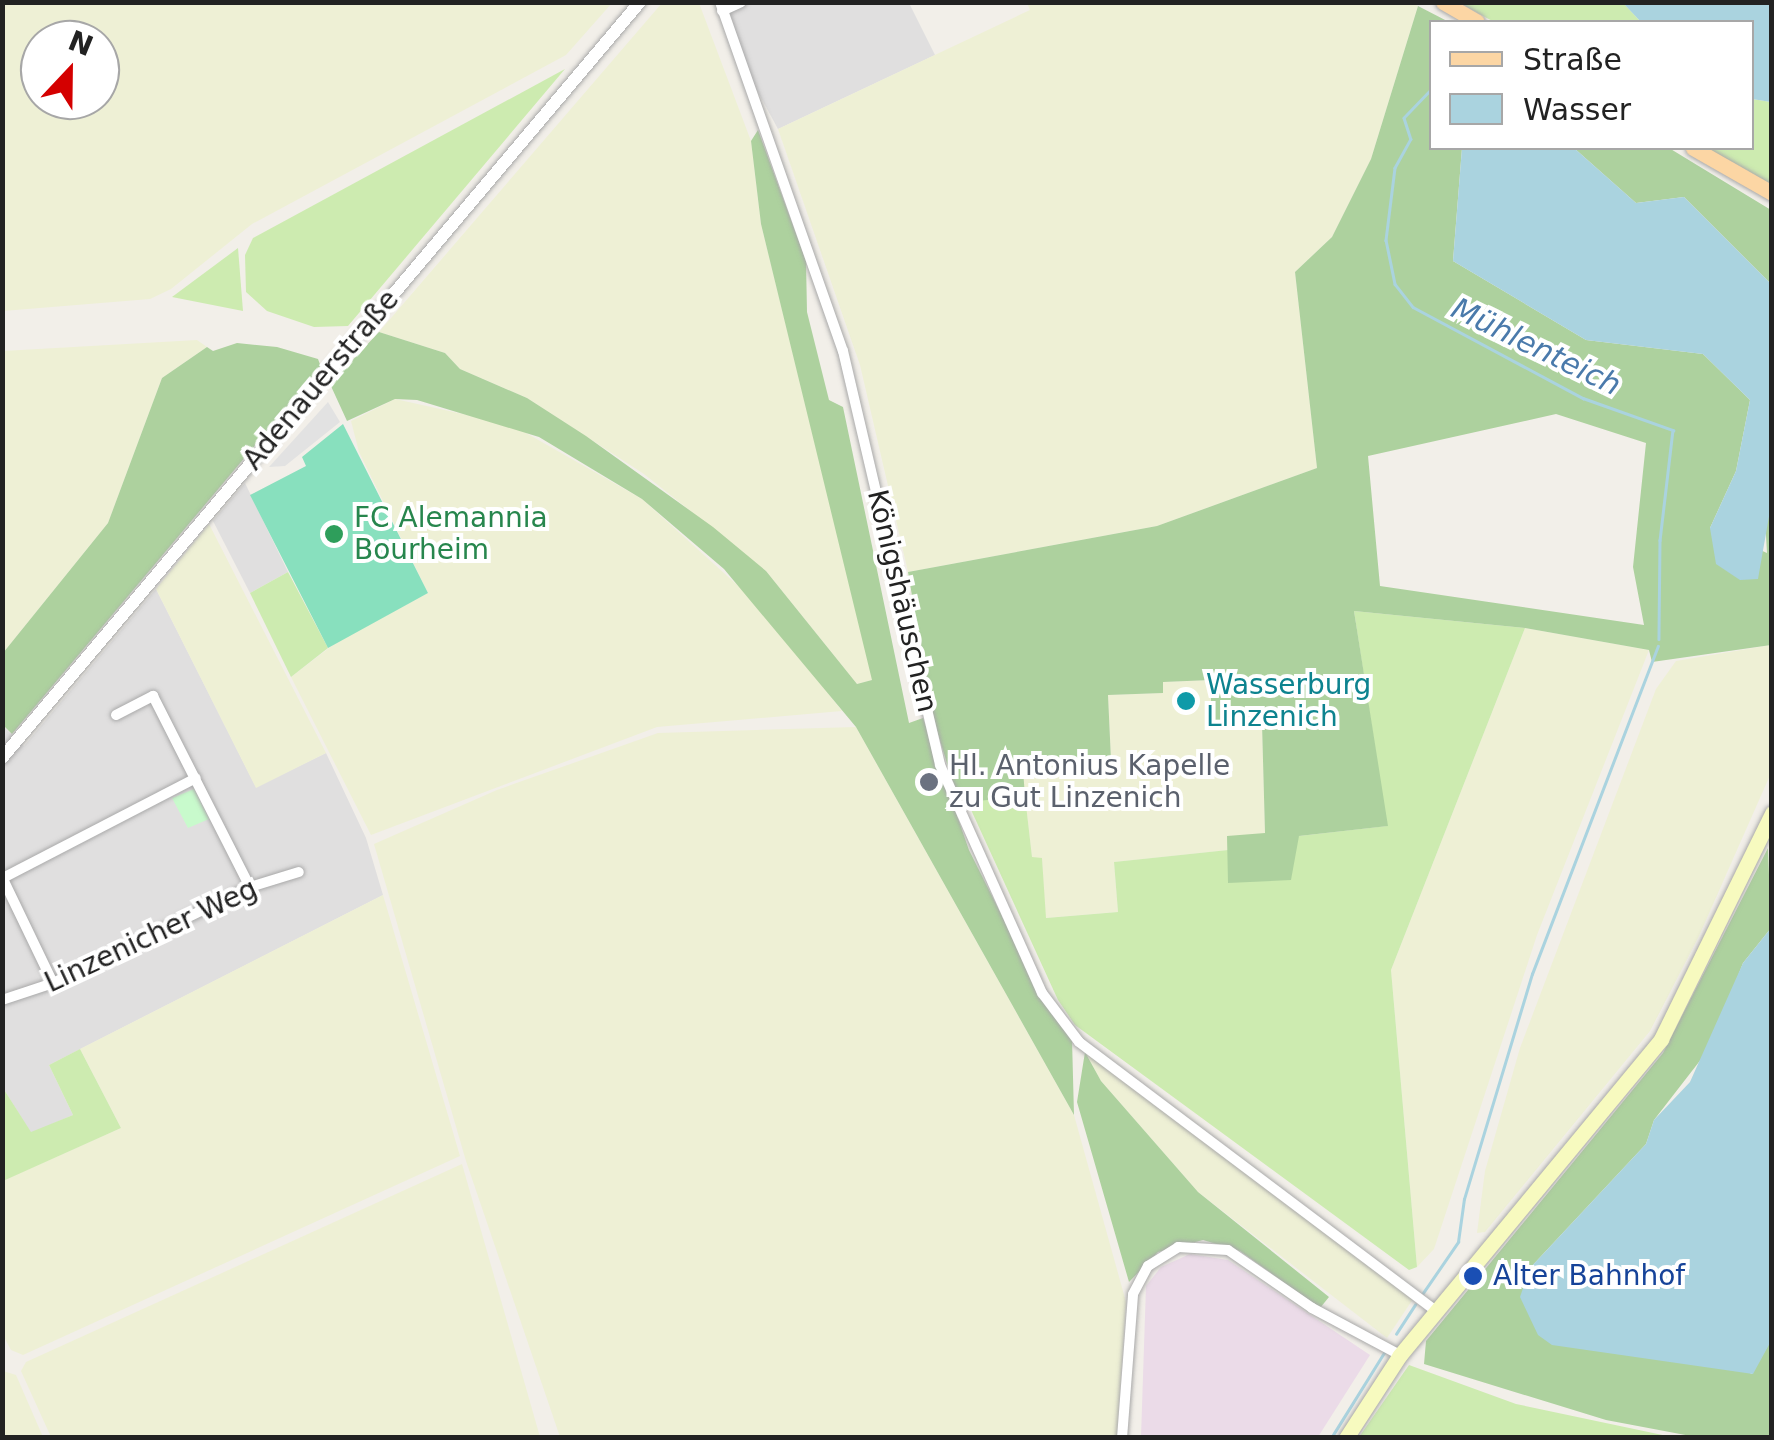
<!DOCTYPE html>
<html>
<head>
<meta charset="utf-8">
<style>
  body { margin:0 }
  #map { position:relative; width:1774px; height:1440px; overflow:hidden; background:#f2efe9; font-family:"DejaVu Sans",sans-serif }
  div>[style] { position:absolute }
  .residential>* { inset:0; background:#e0dfdf }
  .industrial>* { inset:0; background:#ebdbe8 }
  .farmland>* { inset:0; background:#eef0d5 }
  .grass>* { inset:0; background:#cdebb0 }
  .forest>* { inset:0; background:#add19e }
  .park>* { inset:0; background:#c8facc }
  .pitch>* { inset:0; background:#88e0be }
  .parking>* { inset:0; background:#e2e2e2 }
  .water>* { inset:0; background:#aad3df }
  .stream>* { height:2.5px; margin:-1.25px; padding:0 1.25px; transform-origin:1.25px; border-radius:1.25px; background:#aad3df }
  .roads { filter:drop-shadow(0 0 2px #a9a9a9) drop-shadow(0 0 2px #a9a9a9) }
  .minor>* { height:10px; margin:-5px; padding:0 5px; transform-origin:5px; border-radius:5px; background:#fff }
  .tertiary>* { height:12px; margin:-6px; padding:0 6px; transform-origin:6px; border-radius:6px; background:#fff }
  .secondary>* { height:15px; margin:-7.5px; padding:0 7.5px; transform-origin:7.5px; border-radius:7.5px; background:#f7fabf }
  .primary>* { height:15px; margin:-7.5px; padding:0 7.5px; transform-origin:7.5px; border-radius:7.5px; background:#fcd6a4 }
  .dots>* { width:28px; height:28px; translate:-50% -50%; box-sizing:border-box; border:5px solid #fff; border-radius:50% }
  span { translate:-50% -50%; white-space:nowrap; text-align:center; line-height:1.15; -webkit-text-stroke:8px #fff; paint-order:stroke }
  .street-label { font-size:28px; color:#222 }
  .leisure-label { font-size:28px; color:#27864d }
  .left { translate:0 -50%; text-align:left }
  .culture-label { font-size:28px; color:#0d838f }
  .worship-label { font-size:28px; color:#5b616d }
  .transit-label { font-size:28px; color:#164399 }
  .water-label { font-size:30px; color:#4a7aab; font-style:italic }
  .frame { position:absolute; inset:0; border:5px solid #222; pointer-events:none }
  .legend { position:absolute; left:1429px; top:20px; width:325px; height:130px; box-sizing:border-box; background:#fff; border:2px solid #a7a7a7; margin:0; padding:12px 18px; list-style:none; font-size:30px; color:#222 }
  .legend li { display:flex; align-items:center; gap:20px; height:50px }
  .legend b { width:50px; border:2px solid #a7a7a7 }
  .north { position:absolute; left:20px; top:20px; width:100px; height:100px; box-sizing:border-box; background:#fff; border:2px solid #a7a7a7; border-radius:50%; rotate:22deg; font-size:28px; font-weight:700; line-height:40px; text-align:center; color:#222 }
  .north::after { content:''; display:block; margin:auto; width:35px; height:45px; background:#d40000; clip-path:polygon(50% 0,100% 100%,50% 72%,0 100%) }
</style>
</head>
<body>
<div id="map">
  <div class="residential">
    <i style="clip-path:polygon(727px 3px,909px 3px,935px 55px,778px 129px,747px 72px)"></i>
    <i style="clip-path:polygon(245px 483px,288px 572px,250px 593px,213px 521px)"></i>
    <i style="clip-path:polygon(156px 589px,256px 787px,326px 753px,366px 838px,383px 895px,49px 1065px,73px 1115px,31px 1133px,3px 1088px,2px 725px,24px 746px)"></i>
  </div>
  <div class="industrial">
    <i style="clip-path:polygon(1190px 1254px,1228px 1260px,1370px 1355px,1318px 1437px,1141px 1437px,1146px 1286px,1161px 1267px)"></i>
  </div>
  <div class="farmland">
    <i style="clip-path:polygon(evenodd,3px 2px,612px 2px,612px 3px,566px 55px,252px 224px,171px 289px,150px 299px,3px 311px,3px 2px,40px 40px,100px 40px,100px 100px,40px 100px,40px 40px)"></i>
    <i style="clip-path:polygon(1411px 2px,1418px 6px,1371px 159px,1332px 237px,1295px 272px,1317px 468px,1157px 526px,908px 572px,860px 365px,778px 129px,1030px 10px,1027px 3px)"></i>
    <i style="clip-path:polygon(662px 3px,699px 3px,751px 141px,761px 224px,873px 680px,857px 684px,766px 571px,644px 474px,527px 398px,460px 369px,445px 353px,379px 332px)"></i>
    <i style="clip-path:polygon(197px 340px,207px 347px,162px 378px,108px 523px,3px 653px,3px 351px)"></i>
    <i style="clip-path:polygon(395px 399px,512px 425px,642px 499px,756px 602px,842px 711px,657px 727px,371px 835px,291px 677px,337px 642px,428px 593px,359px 452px,351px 421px)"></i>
    <i style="clip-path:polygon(209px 524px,326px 753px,256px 788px,156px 589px)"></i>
    <i style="clip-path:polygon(1525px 628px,1649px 650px,1537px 935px,1434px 1249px,1417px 1267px,1391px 970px)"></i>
    <i style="clip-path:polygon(1771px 645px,1771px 773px,1699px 936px,1650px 1031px,1485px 1232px,1477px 1233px,1485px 1171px,1520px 1048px,1656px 689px,1676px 661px)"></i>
    <i style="clip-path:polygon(1212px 680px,1262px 724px,1265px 834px,1228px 850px,1114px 862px,1118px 912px,1045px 918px,1042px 858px,1032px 858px,1022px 770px,1111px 760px,1108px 695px,1162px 693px,1163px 682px)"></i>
    <i style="clip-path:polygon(856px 727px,1074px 1115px,1126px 1302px,1117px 1437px,560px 1437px,466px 1161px,374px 844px,497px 790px,658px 733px)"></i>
    <i style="clip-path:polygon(383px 895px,460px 1156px,23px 1355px,11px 1350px,3px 1335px,2px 1181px,121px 1128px,80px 1049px)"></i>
    <i style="clip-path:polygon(1085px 1052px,1413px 1299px,1387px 1338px,1198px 1192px,1101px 1081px)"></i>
    <i style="clip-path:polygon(462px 1164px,540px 1437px,51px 1437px,21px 1371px,26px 1362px)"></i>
    <i style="clip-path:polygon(3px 1371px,16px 1375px,43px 1437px,3px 1437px)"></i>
  </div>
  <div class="grass">
    <i style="clip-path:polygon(1460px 3px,1623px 3px,1641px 22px,1494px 22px)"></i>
    <i style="clip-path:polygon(565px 69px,348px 326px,314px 327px,267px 311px,246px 292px,245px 255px,253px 238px)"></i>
    <i style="clip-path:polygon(1752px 99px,1771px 102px,1771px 190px,1703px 148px,1752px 148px)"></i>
    <i style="clip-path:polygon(238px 248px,243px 311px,172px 297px)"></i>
    <i style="clip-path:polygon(288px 572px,328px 648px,291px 677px,250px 593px)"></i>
    <i style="clip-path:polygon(1354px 611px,1525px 628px,1391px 970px,1417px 1267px,1409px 1270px,1075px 1025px,1058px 1000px,967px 801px,1025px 796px,1032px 857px,1042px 858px,1046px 918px,1118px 912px,1114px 862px,1228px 850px,1229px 883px,1299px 836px,1387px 826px)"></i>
    <i style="clip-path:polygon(80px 1049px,121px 1128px,3px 1181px,3px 1088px,31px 1132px,73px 1115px,49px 1065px)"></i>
    <i style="clip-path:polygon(1409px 1365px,1516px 1404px,1672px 1437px,1359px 1437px)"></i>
  </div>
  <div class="forest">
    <i style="clip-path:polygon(evenodd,1418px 6px,1449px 22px,1432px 22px,1432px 148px,1462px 148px,1453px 261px,1586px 340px,1703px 354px,1750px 400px,1736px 471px,1710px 528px,1767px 553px,1765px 518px,1771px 505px,1771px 645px,1652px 662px,1649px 650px,1525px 628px,1354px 611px,1388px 826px,1299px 836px,1291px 880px,1228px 883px,1227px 836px,1265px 833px,1262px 724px,1211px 727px,1211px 680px,1163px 682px,1163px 693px,1108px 695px,1111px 760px,1023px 770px,1025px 796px,959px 803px,932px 714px,908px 572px,1157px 526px,1317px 468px,1295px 272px,1332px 237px,1371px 159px,1418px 6px,1556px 414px,1646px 443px,1633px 567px,1644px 625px,1380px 586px,1368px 456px,1556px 414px)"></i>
    <i style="clip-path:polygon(758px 130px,806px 261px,807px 312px,829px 400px,843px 407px,909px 723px,923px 718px,969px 850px,1050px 1012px,1072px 1039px,1074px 1115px,856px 727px,724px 569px,642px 499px,539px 437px,417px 400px,395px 399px,347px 421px,330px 384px,379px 332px,445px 353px,460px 369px,527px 398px,586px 436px,713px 527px,766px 571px,857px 684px,872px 680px,761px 224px,751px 141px)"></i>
    <i style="clip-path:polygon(1574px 148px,1669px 148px,1771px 210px,1771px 284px,1684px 197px,1636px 203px)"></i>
    <i style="clip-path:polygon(237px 343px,277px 347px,318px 359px,321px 367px,12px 734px,3px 725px,3px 653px,108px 523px,162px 378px,207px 347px,213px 351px)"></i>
    <i style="clip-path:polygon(1768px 848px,1771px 928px,1743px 963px,1709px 1049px,1654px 1120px,1646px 1144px,1530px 1268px,1752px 1374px,1771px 1340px,1771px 1437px,1696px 1437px,1606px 1420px,1424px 1364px,1426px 1341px,1663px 1053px)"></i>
    <i style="clip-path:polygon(1085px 1052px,1101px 1081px,1198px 1192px,1329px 1297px,1320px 1308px,1240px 1251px,1203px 1240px,1158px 1252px,1129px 1282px,1077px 1102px)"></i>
  </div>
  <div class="park">
    <i style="clip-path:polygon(194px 789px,209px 819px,188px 828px,172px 798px)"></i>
  </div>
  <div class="pitch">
    <i style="clip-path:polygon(343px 424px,428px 593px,328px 648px,250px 495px,306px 466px,302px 457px)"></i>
  </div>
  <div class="parking">
    <i style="clip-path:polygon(328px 402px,340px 422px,285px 466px,269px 467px)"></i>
  </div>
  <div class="water">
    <i style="clip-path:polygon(1623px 3px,1771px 3px,1771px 102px,1752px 99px,1752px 22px,1641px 22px)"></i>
    <i style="clip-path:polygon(1462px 148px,1574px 148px,1636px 203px,1684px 197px,1771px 284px,1771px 505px,1758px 579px,1740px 580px,1716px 564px,1710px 528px,1736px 471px,1750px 400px,1703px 354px,1586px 340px,1453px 261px)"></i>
    <i style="clip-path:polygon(1771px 928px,1771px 1341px,1753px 1374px,1552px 1345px,1538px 1335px,1520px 1297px,1530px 1268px,1646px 1144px,1654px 1120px,1690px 1082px,1743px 963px)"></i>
  </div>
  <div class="stream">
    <i style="left:1432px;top:89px;width:40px;rotate:134deg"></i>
    <i style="left:1404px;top:118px;width:22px;rotate:72deg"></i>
    <i style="left:1411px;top:139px;width:33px;rotate:119deg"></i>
    <i style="left:1395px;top:168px;width:73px;rotate:97.1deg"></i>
    <i style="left:1386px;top:240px;width:45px;rotate:78.4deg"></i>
    <i style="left:1395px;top:284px;width:29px;rotate:52deg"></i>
    <i style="left:1413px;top:307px;width:193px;rotate:28.2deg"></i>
    <i style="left:1583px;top:398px;width:96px;rotate:19.6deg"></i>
    <i style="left:1673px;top:430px;width:111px;rotate:96.7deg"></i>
    <i style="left:1660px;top:540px;width:99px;rotate:90.6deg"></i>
    <i style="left:1423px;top:1293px;width:62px;rotate:-55.5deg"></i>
    <i style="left:1458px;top:1242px;width:43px;rotate:-82.1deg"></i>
    <i style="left:1464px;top:1199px;width:235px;rotate:-73.2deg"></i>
    <i style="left:1532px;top:974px;width:351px;rotate:-69deg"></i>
    <i style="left:1396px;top:1334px;width:35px;rotate:-57deg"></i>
    <i style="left:1331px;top:1438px;width:100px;rotate:-58.1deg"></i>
  </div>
  <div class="roads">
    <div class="minor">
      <i style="left:720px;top:2px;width:370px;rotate:70.6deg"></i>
      <i style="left:843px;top:351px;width:425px;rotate:76.8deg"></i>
      <i style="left:940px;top:765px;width:250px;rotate:65.9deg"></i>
      <i style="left:1042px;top:993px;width:61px;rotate:52.9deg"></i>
      <i style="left:1079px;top:1042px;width:447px;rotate:37deg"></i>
      <i style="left:722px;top:11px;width:21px;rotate:-25deg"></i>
      <i style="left:116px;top:715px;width:42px;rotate:-27.2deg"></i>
      <i style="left:153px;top:696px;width:214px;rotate:63.1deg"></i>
      <i style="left:2px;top:877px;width:118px;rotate:64.3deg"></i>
      <i style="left:3px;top:878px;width:217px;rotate:-27.4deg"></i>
      <i style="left:2px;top:1000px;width:54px;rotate:-18.4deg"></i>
      <i style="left:53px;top:983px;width:219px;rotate:-26deg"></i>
      <i style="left:250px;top:887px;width:51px;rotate:-17deg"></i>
      <i style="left:1122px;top:1438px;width:144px;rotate:-85.6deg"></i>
      <i style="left:1133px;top:1294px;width:32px;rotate:-62deg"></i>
      <i style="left:1148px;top:1266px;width:36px;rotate:-32deg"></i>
      <i style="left:1178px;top:1247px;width:50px;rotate:3.4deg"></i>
      <i style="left:1228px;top:1250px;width:102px;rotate:34.6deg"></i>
      <i style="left:1312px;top:1308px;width:100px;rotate:28.1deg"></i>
    </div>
    <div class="tertiary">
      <i style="left:2px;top:758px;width:989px;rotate:-49.84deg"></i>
    </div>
    <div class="secondary">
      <i style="left:1346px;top:1438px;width:99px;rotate:-57deg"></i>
      <i style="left:1400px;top:1355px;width:410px;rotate:-50.4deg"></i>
      <i style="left:1661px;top:1039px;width:252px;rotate:-63.8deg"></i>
    </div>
    <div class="primary">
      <i style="left:1443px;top:2px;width:39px;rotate:30deg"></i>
      <i style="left:1693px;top:148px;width:91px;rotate:29.7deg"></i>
    </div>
  </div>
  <div class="dots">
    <i style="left:334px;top:534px;background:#2e9e5b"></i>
    <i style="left:1186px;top:701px;background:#0f9aa8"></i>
    <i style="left:929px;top:782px;background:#6b7280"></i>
    <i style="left:1473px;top:1276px;background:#1a4fb4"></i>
  </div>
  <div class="street-label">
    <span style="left:321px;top:380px;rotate:-50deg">Adenauerstraße</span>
    <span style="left:902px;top:601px;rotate:77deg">Königshäuschen</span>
    <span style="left:151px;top:936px;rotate:-25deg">Linzenicher Weg</span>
  </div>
  <div class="leisure-label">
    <span class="left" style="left:354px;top:534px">FC Alemannia<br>Bourheim</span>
  </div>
  <div class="culture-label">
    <span class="left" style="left:1206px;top:701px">Wasserburg<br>Linzenich</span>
  </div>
  <div class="worship-label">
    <span class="left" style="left:949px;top:782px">Hl. Antonius Kapelle<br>zu Gut Linzenich</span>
  </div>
  <div class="transit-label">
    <span class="left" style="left:1493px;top:1276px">Alter Bahnhof</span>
  </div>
  <div class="water-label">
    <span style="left:1536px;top:347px;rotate:26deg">Mühlenteich</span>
  </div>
  <div class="frame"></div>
  <ul class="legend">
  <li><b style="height:12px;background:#fcd6a4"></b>Straße</li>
  <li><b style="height:28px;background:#aad3df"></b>Wasser</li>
  </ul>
  <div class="north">N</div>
</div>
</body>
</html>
